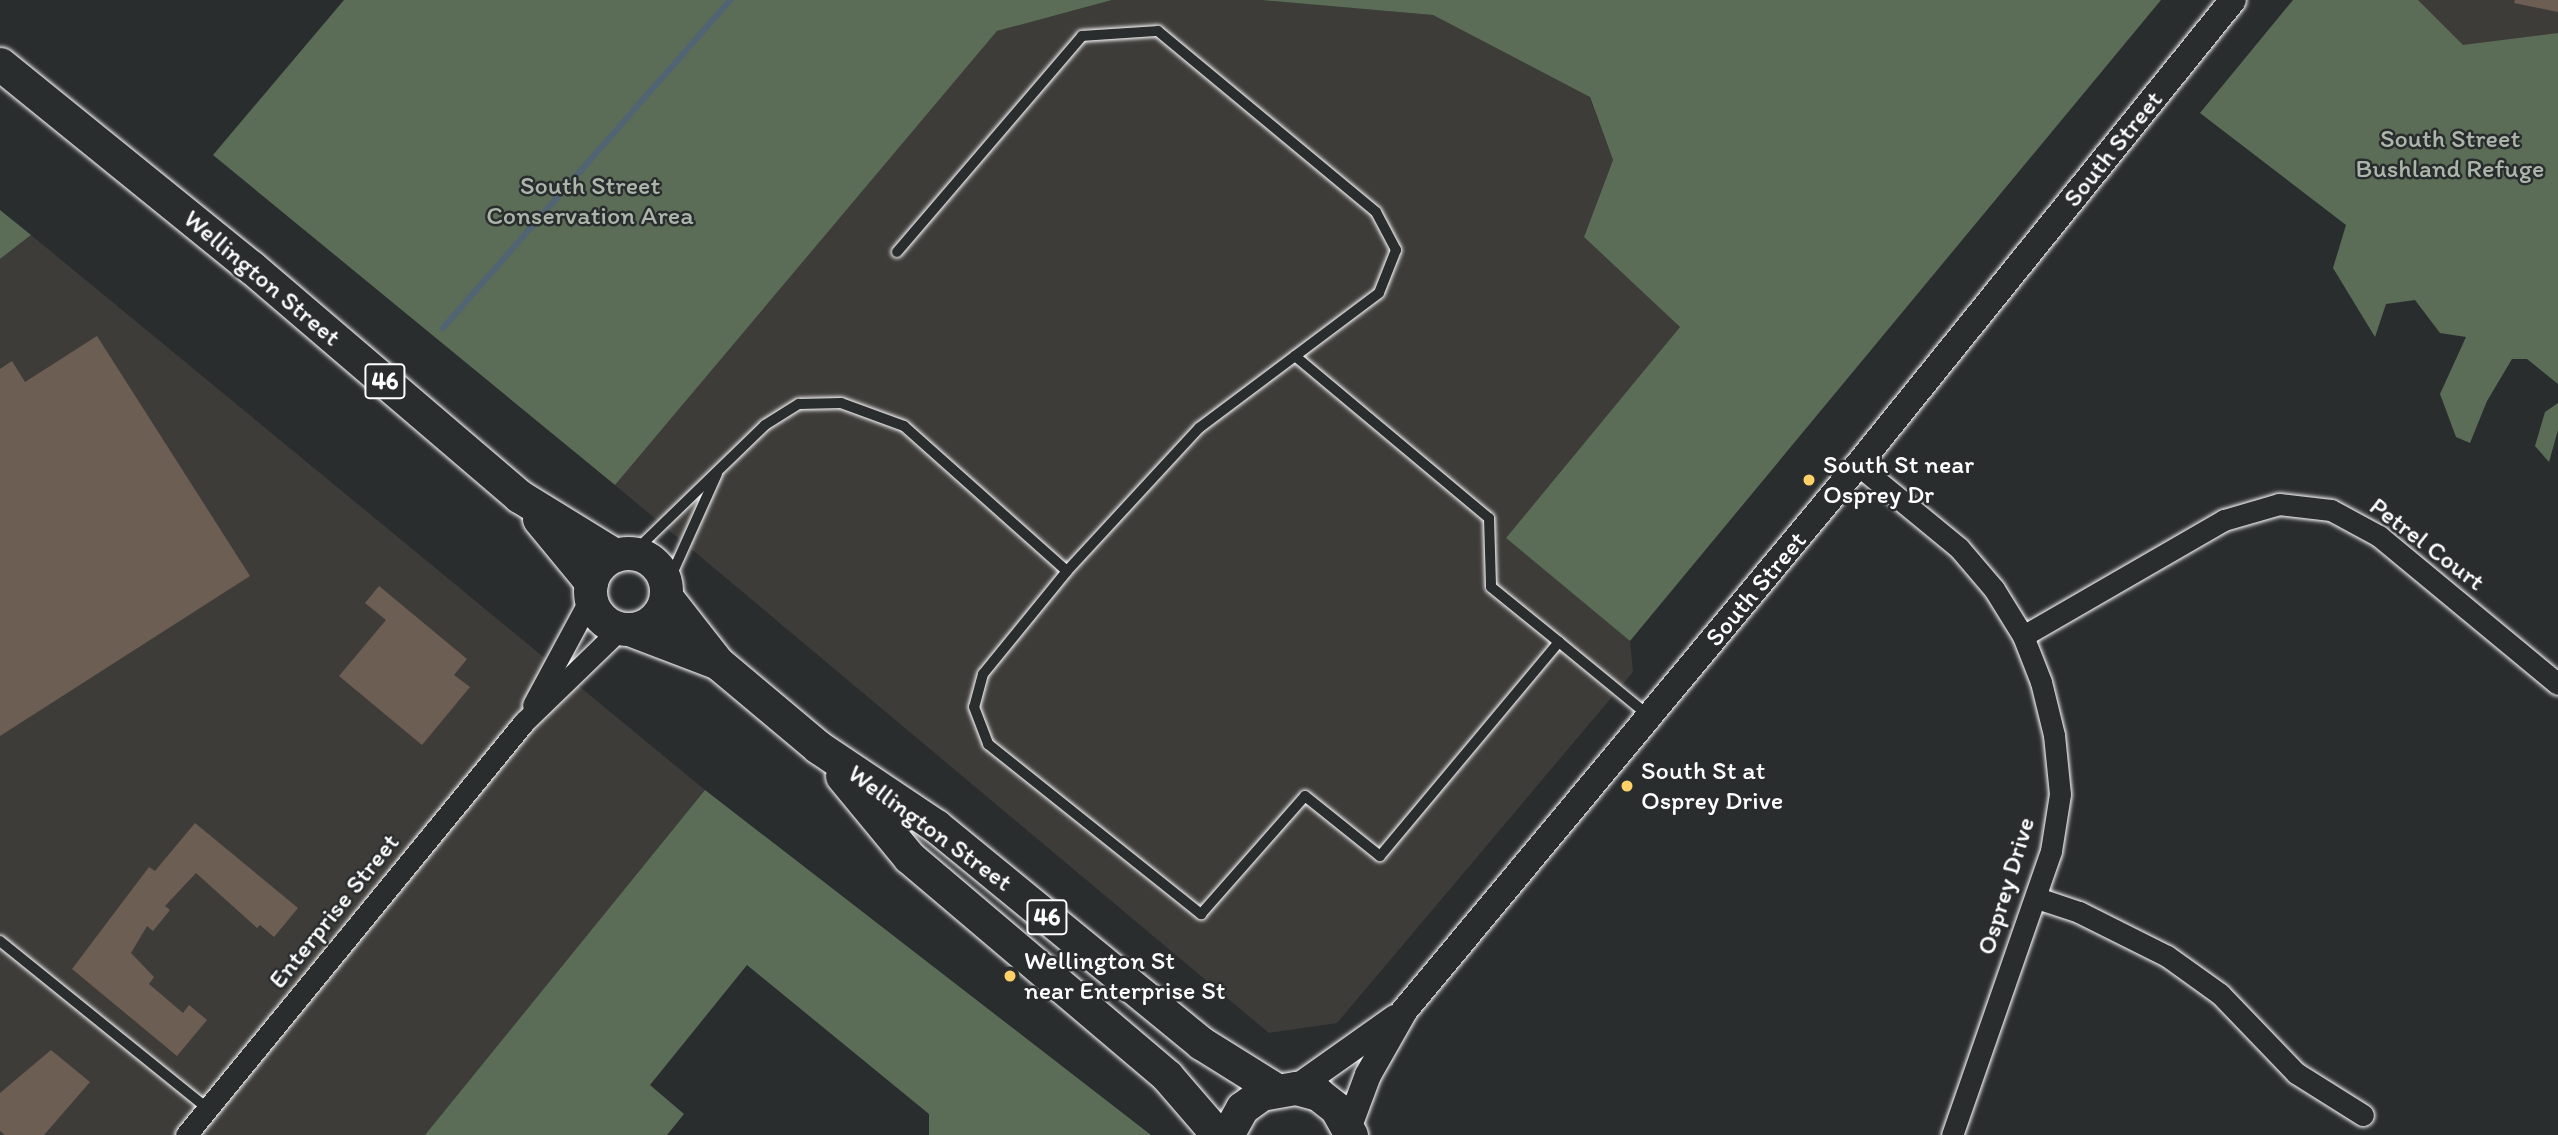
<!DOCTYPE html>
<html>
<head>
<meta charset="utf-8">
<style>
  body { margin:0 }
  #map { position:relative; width:2558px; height:1135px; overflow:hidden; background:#2a2d2e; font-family:Itim,sans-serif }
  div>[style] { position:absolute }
  .built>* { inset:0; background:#3e3c39 }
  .green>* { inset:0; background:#5b6d57 }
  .stream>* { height:6px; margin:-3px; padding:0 3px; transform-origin:3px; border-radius:3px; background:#516474 }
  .building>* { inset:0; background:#6d5e54 }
  .roads { filter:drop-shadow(0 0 2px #fff) drop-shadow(0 0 2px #fff) }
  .service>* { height:10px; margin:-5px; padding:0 5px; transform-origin:5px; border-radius:5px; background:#2a2d2e }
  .minor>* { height:21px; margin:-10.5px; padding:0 10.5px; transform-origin:10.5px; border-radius:10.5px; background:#2a2d2e }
  .tertiary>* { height:26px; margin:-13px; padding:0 13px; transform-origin:13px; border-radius:13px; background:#2a2d2e }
  .primary>* { height:33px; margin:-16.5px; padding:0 16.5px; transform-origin:16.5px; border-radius:16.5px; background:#2a2d2e }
  .primary>.ring { margin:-16.5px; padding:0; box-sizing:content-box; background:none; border:33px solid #2a2d2e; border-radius:50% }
  .dots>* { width:19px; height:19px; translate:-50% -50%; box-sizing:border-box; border:4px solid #2a2d2e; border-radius:50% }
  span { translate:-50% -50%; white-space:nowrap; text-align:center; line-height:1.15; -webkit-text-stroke:5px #2a2d2e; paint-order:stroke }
  .shield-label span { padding:2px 5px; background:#2a2d2e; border:2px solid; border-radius:5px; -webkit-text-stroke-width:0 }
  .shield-label { font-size:24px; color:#fff; font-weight:700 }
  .park-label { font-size:26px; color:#adb6ab }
  .street-label { font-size:26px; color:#fff }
  .poi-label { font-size:26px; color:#fff }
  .left { translate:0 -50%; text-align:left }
</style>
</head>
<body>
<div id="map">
  <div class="built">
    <i style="clip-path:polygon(1112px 0,1261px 0,1433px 15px,1589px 96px,1613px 160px,1584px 237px,1680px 327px,1506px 538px,1630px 641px,1633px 672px,1337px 1023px,1269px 1033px,615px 485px,997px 31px)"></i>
    <i style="clip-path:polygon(2418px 0,2558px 0,2558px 33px,2463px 46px)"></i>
    <i style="clip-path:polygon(31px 235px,705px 790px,425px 1135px,0 1135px,0 259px)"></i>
  </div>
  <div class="green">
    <i style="clip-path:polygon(344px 0,1112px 0,997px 31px,615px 485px,213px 155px)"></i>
    <i style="clip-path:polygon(1261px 0,2161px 0,1630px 641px,1506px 538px,1680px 327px,1584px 237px,1613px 160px,1590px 97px,1433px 15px)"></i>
    <i style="clip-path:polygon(2293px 0,2418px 0,2463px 45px,2558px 33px,2558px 384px,2527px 359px,2512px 359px,2487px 401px,2470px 443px,2456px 437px,2440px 394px,2466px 337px,2440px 333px,2415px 300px,2386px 304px,2375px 337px,2333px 268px,2346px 225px,2200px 113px)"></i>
    <i style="clip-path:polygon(0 210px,31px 235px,0 259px)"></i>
    <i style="clip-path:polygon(2558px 403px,2558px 430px,2549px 462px,2535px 446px,2545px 412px)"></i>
    <i style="clip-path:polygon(705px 790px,1151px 1135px,929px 1135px,929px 1114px,747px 965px,650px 1085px,684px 1114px,667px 1135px,425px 1135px)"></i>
  </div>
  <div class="stream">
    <i style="left:443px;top:328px;width:436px;rotate:-48.8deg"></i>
  </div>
  <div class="building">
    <i style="clip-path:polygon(2515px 0,2558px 0,2558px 12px,2514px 3px)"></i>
    <i style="clip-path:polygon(97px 336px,250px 576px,0 736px,0 369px,12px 361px,25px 382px)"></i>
    <i style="clip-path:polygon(379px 586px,467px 659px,454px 675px,470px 687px,422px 745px,339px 676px,386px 620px,365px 603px)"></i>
    <i style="clip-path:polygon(195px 823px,298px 908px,274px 937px,260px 925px,257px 928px,196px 873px,165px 906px,170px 910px,153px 931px,147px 926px,131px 953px,154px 977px,149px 984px,183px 1013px,189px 1005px,207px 1020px,177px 1056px,72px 969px,149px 867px,155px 871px)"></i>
    <i style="clip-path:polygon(51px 1050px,90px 1082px,44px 1135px,5px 1135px,0 1131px,0 1093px)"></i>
  </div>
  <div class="roads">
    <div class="service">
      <i style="left:897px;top:252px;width:284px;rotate:-49.4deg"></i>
      <i style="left:1082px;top:36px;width:76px;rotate:-3.8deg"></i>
      <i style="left:1158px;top:31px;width:283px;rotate:39.7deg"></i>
      <i style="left:1376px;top:212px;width:43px;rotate:62.2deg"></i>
      <i style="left:1396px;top:250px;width:46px;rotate:111.6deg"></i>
      <i style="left:1379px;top:293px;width:225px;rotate:143.1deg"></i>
      <i style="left:1199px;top:428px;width:195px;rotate:132.7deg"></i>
      <i style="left:1067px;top:571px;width:133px;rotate:129.2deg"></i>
      <i style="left:983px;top:674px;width:34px;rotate:105deg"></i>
      <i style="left:974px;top:707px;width:40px;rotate:69deg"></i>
      <i style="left:988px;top:744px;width:273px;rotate:38.6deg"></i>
      <i style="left:1201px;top:914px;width:157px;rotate:-48.6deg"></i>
      <i style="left:1305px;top:796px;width:96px;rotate:38.7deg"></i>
      <i style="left:1380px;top:856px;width:279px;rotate:-50.1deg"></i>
      <i style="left:1559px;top:642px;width:115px;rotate:39.4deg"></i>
      <i style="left:1295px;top:356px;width:253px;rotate:39.9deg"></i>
      <i style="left:1489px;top:518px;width:69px;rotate:88.3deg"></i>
      <i style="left:1491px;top:587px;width:87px;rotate:39deg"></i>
      <i style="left:634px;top:552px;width:182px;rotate:-44.1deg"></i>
      <i style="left:765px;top:425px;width:40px;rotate:-32deg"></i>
      <i style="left:799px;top:404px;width:42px;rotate:-1.4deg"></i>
      <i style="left:841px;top:403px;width:67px;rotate:20.1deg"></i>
      <i style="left:904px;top:426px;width:218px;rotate:41.7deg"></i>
      <i style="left:667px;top:585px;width:122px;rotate:-65.8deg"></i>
      <i style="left:0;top:941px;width:267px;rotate:38.9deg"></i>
    </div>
    <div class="minor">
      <i style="left:1858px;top:465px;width:131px;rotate:39.4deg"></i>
      <i style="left:1959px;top:548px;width:54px;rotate:49.5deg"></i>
      <i style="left:1994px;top:589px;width:55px;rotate:58.3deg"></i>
      <i style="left:2023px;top:636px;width:49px;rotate:68.6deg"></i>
      <i style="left:2041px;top:682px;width:55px;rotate:76.2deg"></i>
      <i style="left:2054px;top:735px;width:59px;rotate:84.2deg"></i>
      <i style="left:2060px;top:794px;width:58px;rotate:99deg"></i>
      <i style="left:2051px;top:851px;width:301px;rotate:109.2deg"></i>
      <i style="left:2023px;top:636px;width:232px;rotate:-30deg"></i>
      <i style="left:2224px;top:520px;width:57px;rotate:-16.2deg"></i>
      <i style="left:2279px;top:504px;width:52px;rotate:6.6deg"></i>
      <i style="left:2331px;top:510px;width:55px;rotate:28.4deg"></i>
      <i style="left:2379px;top:536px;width:232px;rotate:39.6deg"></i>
      <i style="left:533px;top:705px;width:120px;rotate:-61.7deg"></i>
      <i style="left:2037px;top:898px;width:44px;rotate:18.4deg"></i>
      <i style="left:2079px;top:912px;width:98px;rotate:26.6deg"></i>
      <i style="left:2167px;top:956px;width:65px;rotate:35.6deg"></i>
      <i style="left:2220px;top:994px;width:110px;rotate:46.1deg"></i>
      <i style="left:2296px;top:1073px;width:79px;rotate:32.1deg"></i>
      <i style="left:186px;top:1135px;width:534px;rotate:-50.7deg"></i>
      <i style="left:524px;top:722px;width:134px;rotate:-44.1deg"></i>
    </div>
    <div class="tertiary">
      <i style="left:1296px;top:1088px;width:121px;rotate:-35.3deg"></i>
      <i style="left:1349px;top:1126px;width:54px;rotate:-69.6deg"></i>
      <i style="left:1368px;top:1075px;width:75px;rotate:-60.4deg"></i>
      <i style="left:1405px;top:1010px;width:709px;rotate:-50.27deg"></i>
      <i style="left:1858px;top:465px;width:597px;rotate:-51.12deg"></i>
    </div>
    <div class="primary">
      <i style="left:0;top:64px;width:323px;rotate:39deg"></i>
      <i style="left:251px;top:267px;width:353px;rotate:40.5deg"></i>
      <i style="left:519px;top:496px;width:113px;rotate:31.6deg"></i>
      <i style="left:539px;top:519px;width:82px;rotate:50.5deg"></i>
      <i class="ring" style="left:590px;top:553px;width:43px;height:43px"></i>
      <i style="left:667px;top:598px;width:83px;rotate:51.9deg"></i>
      <i style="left:718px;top:663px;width:131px;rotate:40deg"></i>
      <i style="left:818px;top:747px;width:142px;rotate:33.8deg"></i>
      <i style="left:936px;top:826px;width:343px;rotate:39.3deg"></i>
      <i style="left:1201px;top:1043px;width:87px;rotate:31.9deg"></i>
      <i style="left:632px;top:630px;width:92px;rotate:21deg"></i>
      <i style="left:842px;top:776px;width:105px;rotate:50.4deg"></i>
      <i style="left:909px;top:857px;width:338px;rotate:40.3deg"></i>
      <i style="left:1167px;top:1076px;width:78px;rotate:49.2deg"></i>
      <i style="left:1227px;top:1135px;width:31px;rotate:-61deg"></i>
      <i style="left:1242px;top:1108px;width:24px;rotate:-36deg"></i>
      <i style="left:1261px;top:1094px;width:36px;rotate:-10deg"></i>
      <i style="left:1296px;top:1088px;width:23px;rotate:15deg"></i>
      <i style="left:1318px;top:1094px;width:23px;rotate:38deg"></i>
      <i style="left:1336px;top:1108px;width:31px;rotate:61deg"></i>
    </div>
  </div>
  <div class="dots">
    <i style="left:1809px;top:480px;background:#ffd166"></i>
    <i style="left:1627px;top:786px;background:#ffd166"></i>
    <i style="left:1010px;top:976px;background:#ffd166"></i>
  </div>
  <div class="shield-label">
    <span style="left:385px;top:381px">46</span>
    <span style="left:1047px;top:917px">46</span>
  </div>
  <div class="park-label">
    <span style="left:2450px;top:154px">South Street<br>Bushland Refuge</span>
    <span style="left:590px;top:201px">South Street<br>Conservation Area</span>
  </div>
  <div class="street-label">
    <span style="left:2113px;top:149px;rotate:-51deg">South Street</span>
    <span style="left:262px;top:278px;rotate:40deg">Wellington Street</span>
    <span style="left:2427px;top:544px;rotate:37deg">Petrel Court</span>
    <span style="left:1756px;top:589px;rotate:-50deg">South Street</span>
    <span style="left:930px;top:828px;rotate:36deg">Wellington Street</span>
    <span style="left:2006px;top:886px;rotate:-73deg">Osprey Drive</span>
    <span style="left:334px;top:911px;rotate:-51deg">Enterprise Street</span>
  </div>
  <div class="poi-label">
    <span class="left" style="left:1823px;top:480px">South St near<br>Osprey Dr</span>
    <span class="left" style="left:1641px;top:786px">South St at<br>Osprey Drive</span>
    <span class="left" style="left:1024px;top:976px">Wellington St<br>near Enterprise St</span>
  </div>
</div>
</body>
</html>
